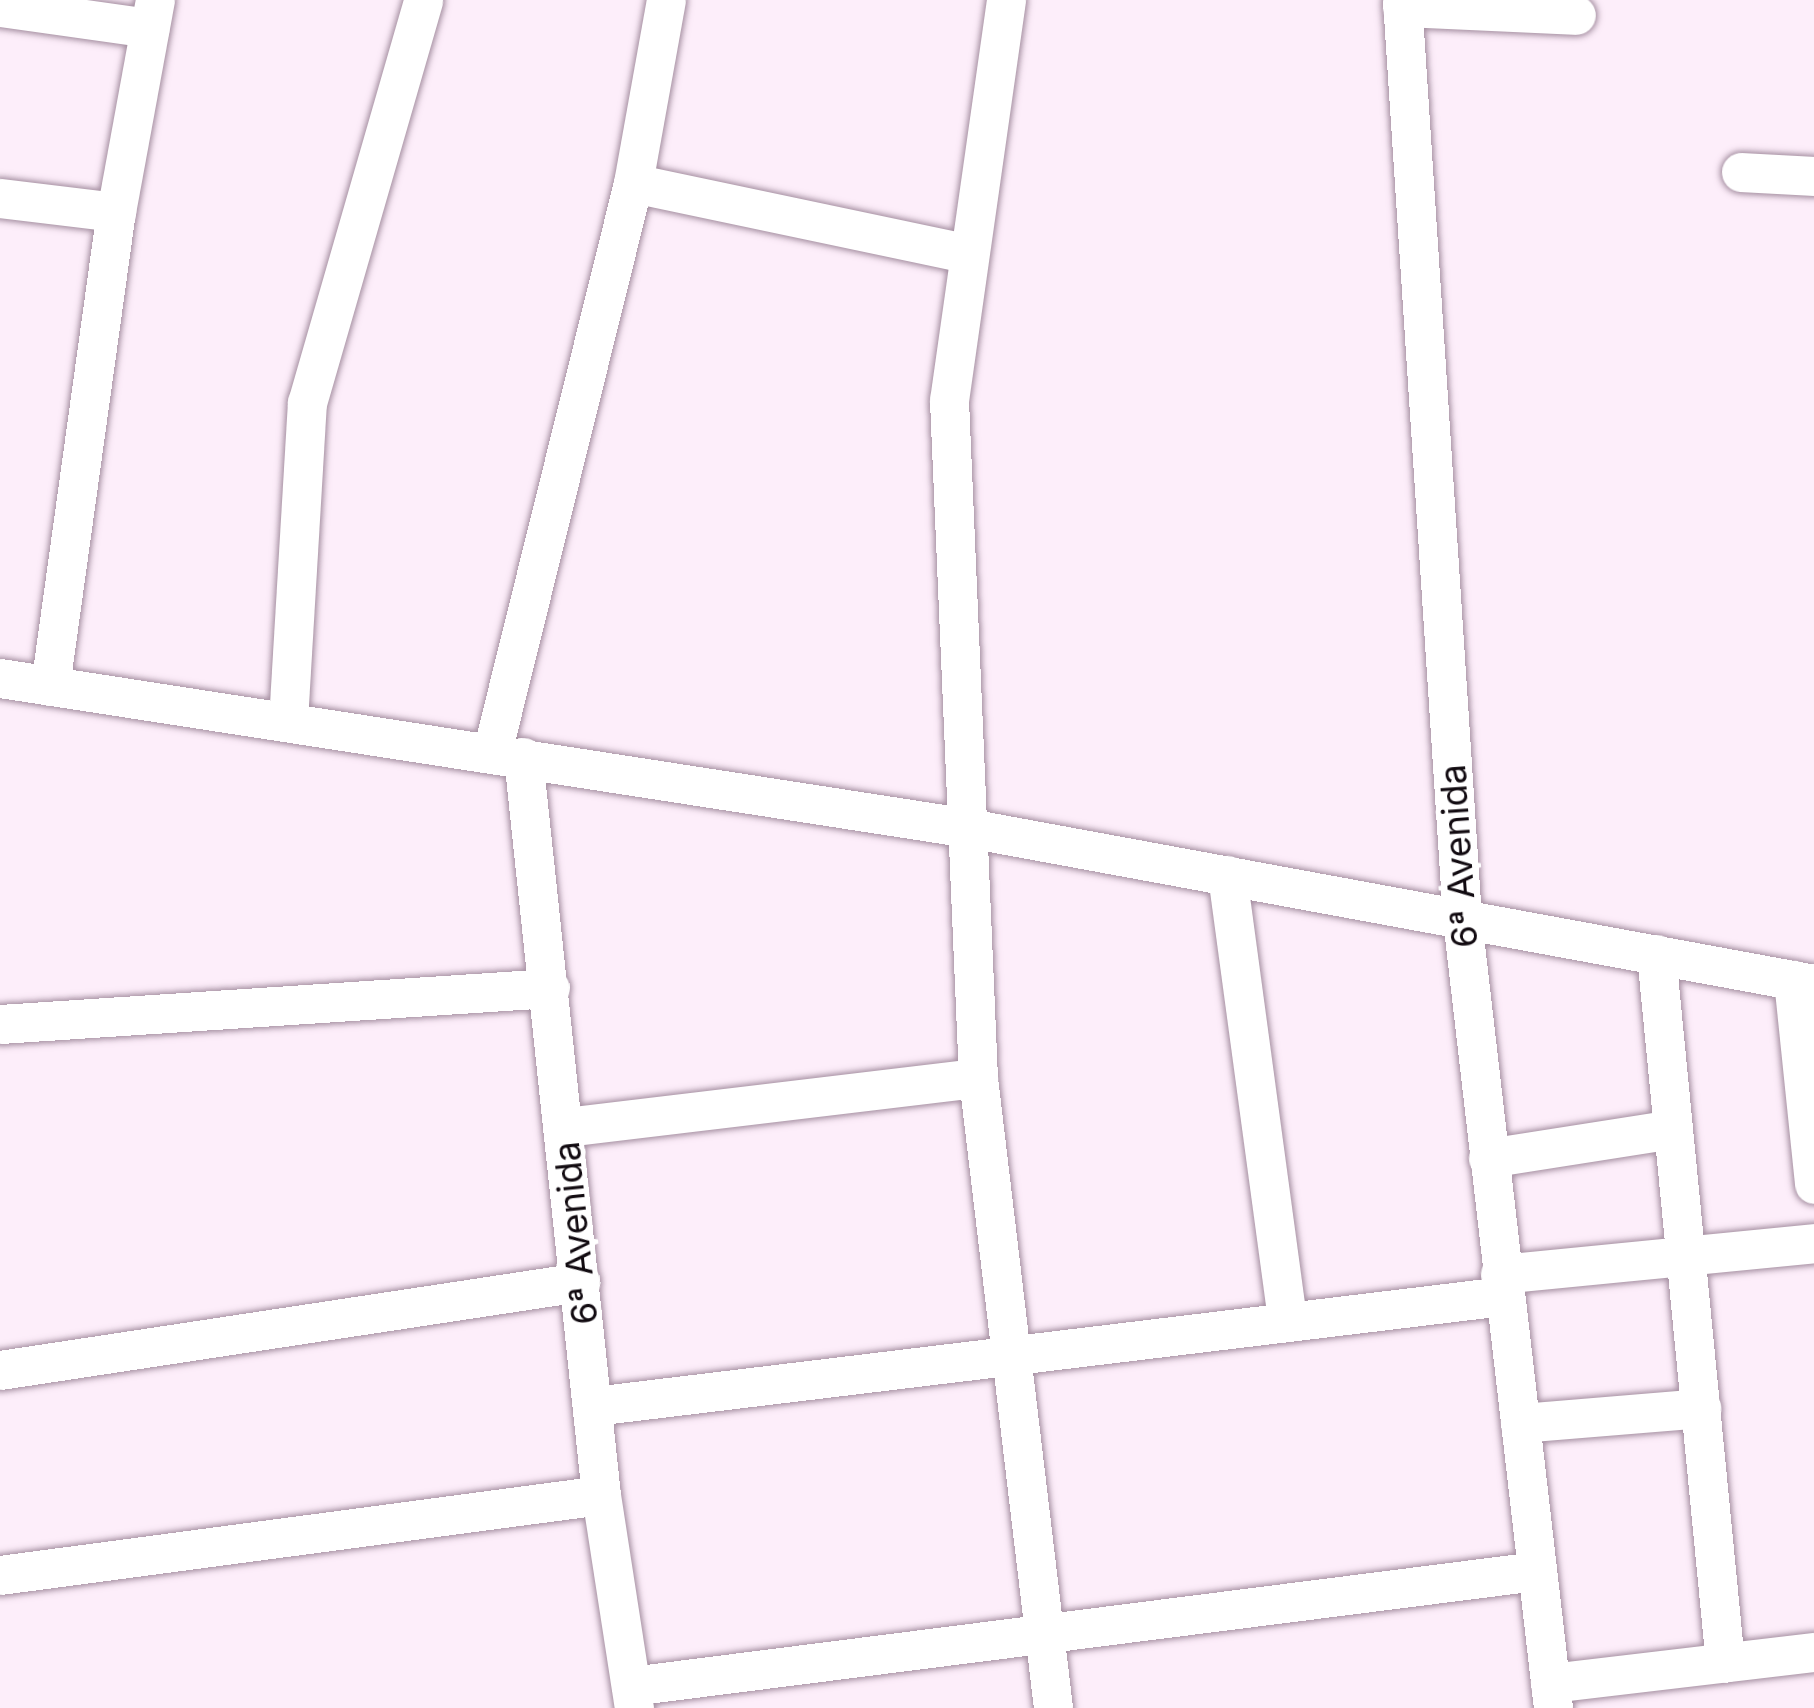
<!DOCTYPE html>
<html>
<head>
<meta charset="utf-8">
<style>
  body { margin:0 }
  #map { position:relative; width:1814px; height:1708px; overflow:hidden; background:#fdeefa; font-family:Inter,sans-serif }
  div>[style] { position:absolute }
  .roads { filter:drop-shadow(0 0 3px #a58fa1) drop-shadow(0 0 3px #a58fa1) }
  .minor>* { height:39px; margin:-19.5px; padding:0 19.5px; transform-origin:19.5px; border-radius:19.5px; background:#fff }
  span { translate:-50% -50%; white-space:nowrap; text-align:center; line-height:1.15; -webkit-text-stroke:10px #fff; paint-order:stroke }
  .street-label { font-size:36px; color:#110a10 }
</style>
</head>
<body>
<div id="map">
  <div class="roads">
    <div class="minor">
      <i style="left:1006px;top:0;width:404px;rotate:98.1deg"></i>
      <i style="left:949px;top:400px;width:679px;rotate:87.55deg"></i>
      <i style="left:978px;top:1078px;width:634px;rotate:83.21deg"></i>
      <i style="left:1402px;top:0;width:921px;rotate:86.26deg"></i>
      <i style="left:1462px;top:919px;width:794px;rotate:83.42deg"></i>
      <i style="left:0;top:7px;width:151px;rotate:8deg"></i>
      <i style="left:1402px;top:7px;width:174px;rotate:2.6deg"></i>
      <i style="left:1741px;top:172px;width:73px;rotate:3.1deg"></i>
      <i style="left:633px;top:183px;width:343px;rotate:11.9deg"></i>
      <i style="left:0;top:198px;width:117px;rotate:6.9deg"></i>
      <i style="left:0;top:678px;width:974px;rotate:8.8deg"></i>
      <i style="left:963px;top:827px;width:865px;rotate:10.45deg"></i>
      <i style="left:50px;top:686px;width:479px;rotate:-82.1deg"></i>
      <i style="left:116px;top:212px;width:216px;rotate:-79.6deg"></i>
      <i style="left:288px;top:721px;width:319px;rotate:-86.6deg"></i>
      <i style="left:307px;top:403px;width:419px;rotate:-73.9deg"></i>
      <i style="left:492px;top:752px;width:586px;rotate:-76.08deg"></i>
      <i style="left:633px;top:183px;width:186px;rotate:-79.8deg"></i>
      <i style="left:523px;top:757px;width:742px;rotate:83.97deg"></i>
      <i style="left:601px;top:1495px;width:216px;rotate:81.2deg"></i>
      <i style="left:1227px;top:875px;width:449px;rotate:82.3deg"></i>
      <i style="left:1656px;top:954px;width:712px;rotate:84.44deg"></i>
      <i style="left:1793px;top:980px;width:205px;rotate:84.1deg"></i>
      <i style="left:0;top:1024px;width:551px;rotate:-3.74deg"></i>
      <i style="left:565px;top:1127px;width:416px;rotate:-6.8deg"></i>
      <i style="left:1488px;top:1158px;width:187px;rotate:-8.9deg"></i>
      <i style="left:1500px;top:1274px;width:316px;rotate:-5.6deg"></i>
      <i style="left:0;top:1370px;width:587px;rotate:-8.63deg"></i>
      <i style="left:594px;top:1406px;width:916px;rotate:-6.9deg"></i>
      <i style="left:1520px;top:1423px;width:182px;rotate:-4.7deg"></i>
      <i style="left:0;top:1575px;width:606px;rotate:-7.58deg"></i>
      <i style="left:1550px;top:1683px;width:266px;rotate:-6.7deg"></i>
      <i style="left:631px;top:1686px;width:912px;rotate:-7.24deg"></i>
    </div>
  </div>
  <div class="street-label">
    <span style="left:1459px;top:856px;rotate:-94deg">6ª Avenida</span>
    <span style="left:576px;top:1233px;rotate:-96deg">6ª Avenida</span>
  </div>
</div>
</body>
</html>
